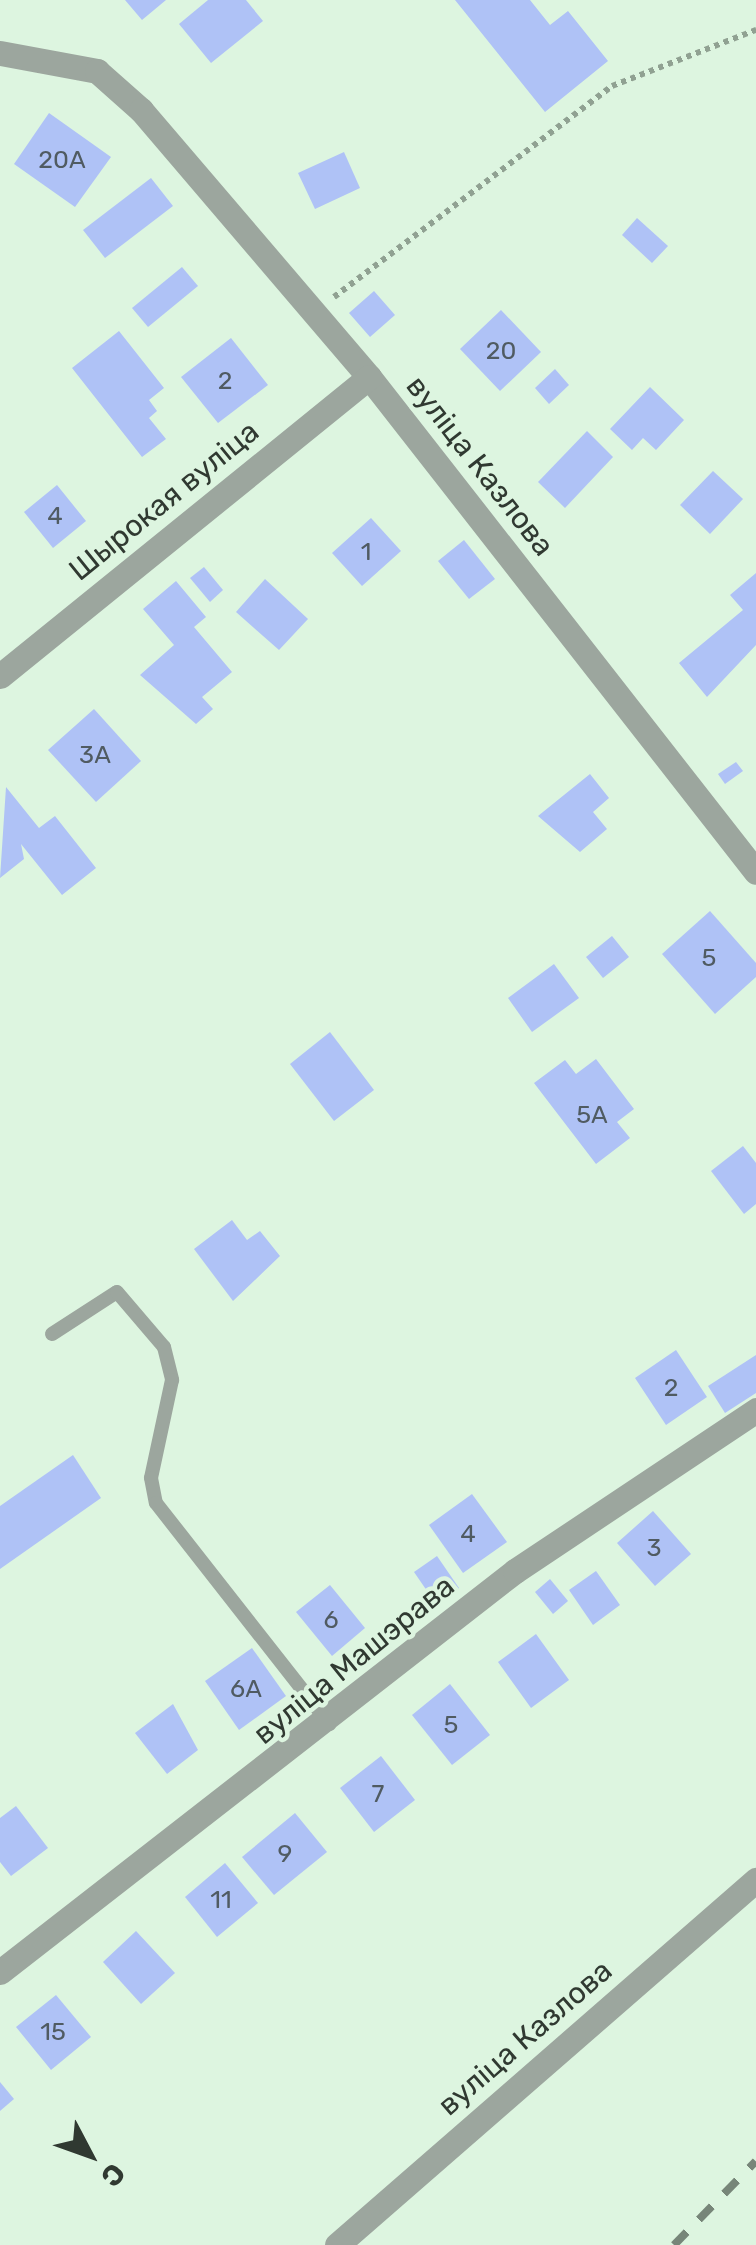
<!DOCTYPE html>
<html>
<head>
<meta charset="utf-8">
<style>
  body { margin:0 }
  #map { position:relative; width:756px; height:2245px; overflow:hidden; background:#ddf5e0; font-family:Rubik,sans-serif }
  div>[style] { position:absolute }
  .building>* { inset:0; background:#afc2f6 }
  .path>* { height:6px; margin-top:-3px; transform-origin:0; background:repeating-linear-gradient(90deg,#90a192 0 5px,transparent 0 10px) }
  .lane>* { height:14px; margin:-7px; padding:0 7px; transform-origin:7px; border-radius:7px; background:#9ca69e }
  .street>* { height:25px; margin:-12.5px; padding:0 12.5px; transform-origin:12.5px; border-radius:12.5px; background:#9ca69e }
  .rail>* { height:8px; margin-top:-4px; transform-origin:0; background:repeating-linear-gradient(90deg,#778679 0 18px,transparent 0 36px) }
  span { translate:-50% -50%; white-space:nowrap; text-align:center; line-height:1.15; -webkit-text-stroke:9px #ddf5e0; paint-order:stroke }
  .number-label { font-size:25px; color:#505b62 }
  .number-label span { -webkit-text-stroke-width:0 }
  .street-label { font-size:30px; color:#303931 }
  .north { position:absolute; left:40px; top:2105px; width:100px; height:100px; -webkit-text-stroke:8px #ddf5e0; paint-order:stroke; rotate:131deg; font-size:28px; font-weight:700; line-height:40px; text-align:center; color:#303931 }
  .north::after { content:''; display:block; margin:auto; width:35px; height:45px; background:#303931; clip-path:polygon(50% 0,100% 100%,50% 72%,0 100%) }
</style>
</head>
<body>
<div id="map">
  <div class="building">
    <i style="clip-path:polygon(125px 0,166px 0,142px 20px)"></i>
    <i style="clip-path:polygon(208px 0,246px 0,263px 21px,211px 63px,179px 24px)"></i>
    <i style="clip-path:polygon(455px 0,530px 0,550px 25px,568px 11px,608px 61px,545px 112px)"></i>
    <i style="clip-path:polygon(49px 113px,111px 157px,75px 207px,14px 164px)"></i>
    <i style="clip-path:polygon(344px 152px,360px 188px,315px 209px,298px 173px)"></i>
    <i style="clip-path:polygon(151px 178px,173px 206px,105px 258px,83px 230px)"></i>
    <i style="clip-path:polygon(637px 218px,668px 246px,652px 263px,622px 235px)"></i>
    <i style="clip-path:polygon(182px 267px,198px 286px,148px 327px,132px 308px)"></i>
    <i style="clip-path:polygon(374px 291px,395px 315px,370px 337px,349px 313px)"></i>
    <i style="clip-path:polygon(501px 310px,541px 352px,500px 391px,460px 349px)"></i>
    <i style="clip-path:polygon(119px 331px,164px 388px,149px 400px,157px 411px,149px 418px,166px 439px,142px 457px,72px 368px)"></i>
    <i style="clip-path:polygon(231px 338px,268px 385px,218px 423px,181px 377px)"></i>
    <i style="clip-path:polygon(555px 369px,569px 385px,549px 404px,535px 388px)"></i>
    <i style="clip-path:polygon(650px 387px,684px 420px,656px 450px,643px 438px,632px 450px,610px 429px)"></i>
    <i style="clip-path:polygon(587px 431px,613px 457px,565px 508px,538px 482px)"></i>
    <i style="clip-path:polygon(713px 471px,743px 499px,710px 534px,680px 505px)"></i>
    <i style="clip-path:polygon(57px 485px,86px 521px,53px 548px,24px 512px)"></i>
    <i style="clip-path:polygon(371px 518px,401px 551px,362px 586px,332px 553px)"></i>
    <i style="clip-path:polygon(464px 540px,495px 579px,469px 599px,438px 561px)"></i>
    <i style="clip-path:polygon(204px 567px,223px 590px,210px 602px,190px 578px)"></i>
    <i style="clip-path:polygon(756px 573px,756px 645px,707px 697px,679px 663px,743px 610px,730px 595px)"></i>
    <i style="clip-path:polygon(265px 579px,308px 619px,279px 650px,236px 612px)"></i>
    <i style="clip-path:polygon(176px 581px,206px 617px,194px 627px,232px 672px,202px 697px,213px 709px,196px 724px,140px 675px,174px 645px,143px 609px)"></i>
    <i style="clip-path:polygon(94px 709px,141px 761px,96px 802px,48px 750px)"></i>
    <i style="clip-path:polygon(736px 762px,743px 771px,725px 784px,718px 774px)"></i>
    <i style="clip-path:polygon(590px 774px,609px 798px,593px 812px,607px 829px,580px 852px,538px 816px)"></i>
    <i style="clip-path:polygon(6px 787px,39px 828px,55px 816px,96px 868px,62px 895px,21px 844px,24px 859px,0 878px)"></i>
    <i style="clip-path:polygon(710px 911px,756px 963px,756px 977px,715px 1014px,662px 954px)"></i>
    <i style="clip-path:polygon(612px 936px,629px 957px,603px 978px,586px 957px)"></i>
    <i style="clip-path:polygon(554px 964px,579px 998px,532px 1032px,508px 998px)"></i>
    <i style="clip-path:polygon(330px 1032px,374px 1090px,334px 1121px,290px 1064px)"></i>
    <i style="clip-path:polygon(596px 1059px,634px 1109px,617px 1122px,630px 1138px,596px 1164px,534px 1083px,565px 1060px,576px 1074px)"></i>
    <i style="clip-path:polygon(743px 1146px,756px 1163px,756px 1204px,744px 1214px,711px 1171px)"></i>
    <i style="clip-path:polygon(232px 1220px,247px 1240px,260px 1231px,280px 1256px,233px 1301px,194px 1249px)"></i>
    <i style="clip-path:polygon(676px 1350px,707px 1397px,666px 1425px,635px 1378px)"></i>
    <i style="clip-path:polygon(756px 1355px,756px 1393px,725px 1413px,708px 1386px)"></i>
    <i style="clip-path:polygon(73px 1455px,101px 1498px,0 1569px,0 1506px)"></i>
    <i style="clip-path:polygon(472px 1494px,507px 1542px,463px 1573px,429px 1525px)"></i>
    <i style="clip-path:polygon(653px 1511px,691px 1554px,655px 1586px,617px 1543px)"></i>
    <i style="clip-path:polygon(437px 1556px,459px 1588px,436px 1604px,414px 1572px)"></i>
    <i style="clip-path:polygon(596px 1571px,620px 1605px,593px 1625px,569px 1590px)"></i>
    <i style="clip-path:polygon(550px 1579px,568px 1601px,553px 1614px,535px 1592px)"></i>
    <i style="clip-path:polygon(330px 1585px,365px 1628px,332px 1656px,296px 1612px)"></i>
    <i style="clip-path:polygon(536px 1634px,569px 1680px,531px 1708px,498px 1662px)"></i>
    <i style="clip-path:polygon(252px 1648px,286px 1696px,239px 1730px,205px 1681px)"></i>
    <i style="clip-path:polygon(450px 1684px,490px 1735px,452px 1765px,412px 1715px)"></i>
    <i style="clip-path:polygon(173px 1704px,198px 1750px,167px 1774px,135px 1733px)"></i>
    <i style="clip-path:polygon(381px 1756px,415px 1800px,374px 1832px,340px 1788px)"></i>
    <i style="clip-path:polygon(16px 1806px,48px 1848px,11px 1876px,0 1862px,0 1818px)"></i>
    <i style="clip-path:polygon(295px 1813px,327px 1852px,274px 1895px,242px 1857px)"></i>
    <i style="clip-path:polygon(225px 1863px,258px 1903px,217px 1937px,185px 1897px)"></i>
    <i style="clip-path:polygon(136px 1931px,175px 1973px,141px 2004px,103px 1962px)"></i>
    <i style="clip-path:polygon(56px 1995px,91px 2037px,51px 2070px,16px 2027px)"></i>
    <i style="clip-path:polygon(0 2082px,14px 2099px,0 2111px)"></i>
  </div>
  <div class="path">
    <i style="left:334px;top:297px;width:349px;rotate:-37.2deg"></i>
    <i style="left:612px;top:86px;width:155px;rotate:-21.3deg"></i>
  </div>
  <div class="lane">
    <i style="left:52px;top:1334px;width:77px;rotate:-32.9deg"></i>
    <i style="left:117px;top:1292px;width:72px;rotate:49.5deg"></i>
    <i style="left:164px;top:1347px;width:34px;rotate:76deg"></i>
    <i style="left:172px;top:1380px;width:100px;rotate:102.1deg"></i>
    <i style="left:151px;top:1478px;width:25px;rotate:79deg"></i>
    <i style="left:156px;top:1503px;width:281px;rotate:51.9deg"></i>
  </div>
  <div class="street">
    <i style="left:0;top:53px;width:99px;rotate:10.5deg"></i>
    <i style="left:97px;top:71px;width:59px;rotate:41.6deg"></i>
    <i style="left:141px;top:110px;width:351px;rotate:49.5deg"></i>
    <i style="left:369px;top:377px;width:628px;rotate:51.98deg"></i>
    <i style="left:0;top:676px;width:475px;rotate:-39deg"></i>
    <i style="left:0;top:1972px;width:653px;rotate:-37.91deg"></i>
    <i style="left:515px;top:1571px;width:290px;rotate:-33.7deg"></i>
    <i style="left:337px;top:2245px;width:556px;rotate:-41.06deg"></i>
  </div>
  <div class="rail">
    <i style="left:674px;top:2245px;width:117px;rotate:-45.7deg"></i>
  </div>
  <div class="number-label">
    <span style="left:62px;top:160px">20А</span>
    <span style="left:501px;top:351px">20</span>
    <span style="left:225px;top:381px">2</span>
    <span style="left:55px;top:516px">4</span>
    <span style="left:366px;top:552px">1</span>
    <span style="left:95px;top:755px">3А</span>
    <span style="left:709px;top:958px">5</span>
    <span style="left:592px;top:1115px">5А</span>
    <span style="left:671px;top:1388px">2</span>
    <span style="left:468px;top:1534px">4</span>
    <span style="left:654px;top:1548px">3</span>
    <span style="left:331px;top:1620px">6</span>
    <span style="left:246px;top:1689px">6А</span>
    <span style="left:451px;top:1725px">5</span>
    <span style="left:378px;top:1794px">7</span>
    <span style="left:285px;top:1854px">9</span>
    <span style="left:221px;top:1900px">11</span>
    <span style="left:53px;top:2032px">15</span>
  </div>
  <div class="street-label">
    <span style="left:480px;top:466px;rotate:52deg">вуліца Казлова</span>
    <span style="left:164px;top:501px;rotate:-39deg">Шырокая вуліца</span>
    <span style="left:354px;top:1660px;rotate:-39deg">вуліца Машэрава</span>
    <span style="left:525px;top:2038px;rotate:-41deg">вуліца Казлова</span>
  </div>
  <div class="north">С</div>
</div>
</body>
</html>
